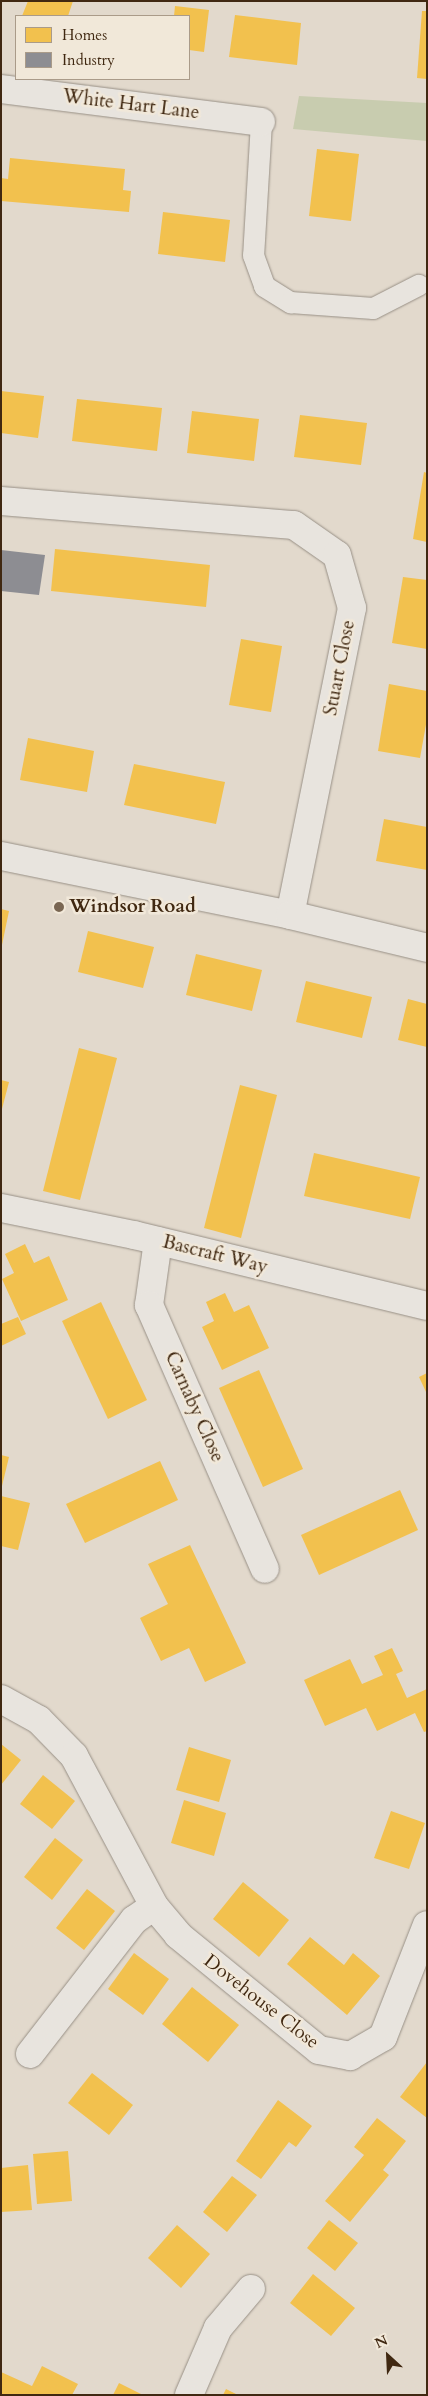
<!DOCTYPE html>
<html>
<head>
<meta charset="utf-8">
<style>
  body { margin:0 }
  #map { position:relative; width:428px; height:2396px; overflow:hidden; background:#e2d9cc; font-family:Cardo,serif }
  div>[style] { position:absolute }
  .green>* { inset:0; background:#c8ccaf }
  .homes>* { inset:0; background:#f2c14e }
  .industry>* { inset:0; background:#8d8d92 }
  .roads { filter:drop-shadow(0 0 1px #989086) drop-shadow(0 0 1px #989086) }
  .lane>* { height:21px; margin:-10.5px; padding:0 10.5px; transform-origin:10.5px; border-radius:10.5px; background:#e8e4de }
  .street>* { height:28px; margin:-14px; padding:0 14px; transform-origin:14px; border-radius:14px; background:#e8e4de }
  .dots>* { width:14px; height:14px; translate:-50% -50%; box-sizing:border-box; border:2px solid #f1e8d9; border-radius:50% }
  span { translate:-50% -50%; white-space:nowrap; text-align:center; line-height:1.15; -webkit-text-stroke:5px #f1e8d9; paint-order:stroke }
  .street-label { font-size:19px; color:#402811 }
  .poi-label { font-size:19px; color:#402811; font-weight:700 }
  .left { translate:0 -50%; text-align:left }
  .frame { position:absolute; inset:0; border:2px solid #402811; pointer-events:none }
  .legend { position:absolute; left:15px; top:15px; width:175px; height:65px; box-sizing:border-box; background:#f1e8d9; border:1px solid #aa9b89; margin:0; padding:6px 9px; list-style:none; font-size:15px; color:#402811 }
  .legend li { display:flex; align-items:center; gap:10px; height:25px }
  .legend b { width:25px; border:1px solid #aa9b89 }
  .north { position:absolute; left:363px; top:2331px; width:50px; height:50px; -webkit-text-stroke:4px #f1e8d9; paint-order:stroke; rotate:335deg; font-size:14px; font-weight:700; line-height:20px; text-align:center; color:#402811 }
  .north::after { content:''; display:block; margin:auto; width:18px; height:22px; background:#402811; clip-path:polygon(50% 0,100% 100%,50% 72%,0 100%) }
</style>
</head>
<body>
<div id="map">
  <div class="green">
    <i style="clip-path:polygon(299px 96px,427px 103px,427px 141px,293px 129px)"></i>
  </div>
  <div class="homes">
    <i style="clip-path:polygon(28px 1px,73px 1px,68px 16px,22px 16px)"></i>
    <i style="clip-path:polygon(175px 6px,209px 10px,204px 52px,189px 50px,189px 16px,174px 16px)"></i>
    <i style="clip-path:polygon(422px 11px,427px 11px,427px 79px,417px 78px)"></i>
    <i style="clip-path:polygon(235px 15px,301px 23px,297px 65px,229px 57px)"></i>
    <i style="clip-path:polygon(317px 149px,359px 154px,351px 221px,309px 216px)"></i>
    <i style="clip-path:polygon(10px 158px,125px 169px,123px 190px,131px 191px,129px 212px,1px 201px,1px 178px,8px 179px)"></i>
    <i style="clip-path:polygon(163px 212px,230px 220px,225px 262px,158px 254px)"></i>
    <i style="clip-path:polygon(1px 391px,44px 396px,38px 438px,1px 433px)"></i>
    <i style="clip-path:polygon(77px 399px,162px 408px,157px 451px,72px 441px)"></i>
    <i style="clip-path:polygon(192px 411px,259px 419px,254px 461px,187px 453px)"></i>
    <i style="clip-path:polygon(300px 415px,367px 423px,361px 465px,294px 457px)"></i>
    <i style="clip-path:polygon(424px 472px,427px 473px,427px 542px,413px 539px)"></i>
    <i style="clip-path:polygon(55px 549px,210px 565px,206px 607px,51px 591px)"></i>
    <i style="clip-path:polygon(403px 577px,427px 580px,427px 649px,392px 643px)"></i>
    <i style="clip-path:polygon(241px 639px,282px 646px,271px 712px,229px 705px)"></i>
    <i style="clip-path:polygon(389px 684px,427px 691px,427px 719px,420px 758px,378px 751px)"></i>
    <i style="clip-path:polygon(28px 738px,94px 751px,87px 792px,20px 780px)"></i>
    <i style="clip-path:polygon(134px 764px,225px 782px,216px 824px,124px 805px)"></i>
    <i style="clip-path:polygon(384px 819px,427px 827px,427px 870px,376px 861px)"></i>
    <i style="clip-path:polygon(1px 909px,9px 911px,2px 945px,1px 945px)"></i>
    <i style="clip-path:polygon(88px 931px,154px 947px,143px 988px,78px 972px)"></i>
    <i style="clip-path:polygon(196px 954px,262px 970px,252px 1011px,186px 995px)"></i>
    <i style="clip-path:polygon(306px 981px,372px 997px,362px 1038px,296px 1022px)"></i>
    <i style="clip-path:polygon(408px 999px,427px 1004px,427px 1047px,398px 1040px)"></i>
    <i style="clip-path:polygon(79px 1048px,117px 1058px,80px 1200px,43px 1191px)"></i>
    <i style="clip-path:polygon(1px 1080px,9px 1082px,2px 1109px,1px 1109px)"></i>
    <i style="clip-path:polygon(240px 1085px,277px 1095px,241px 1238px,204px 1228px)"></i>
    <i style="clip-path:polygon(314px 1153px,420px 1177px,410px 1219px,304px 1196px)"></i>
    <i style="clip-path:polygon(25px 1244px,34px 1263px,49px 1256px,68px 1300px,21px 1321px,2px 1279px,14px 1273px,5px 1254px)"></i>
    <i style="clip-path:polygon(225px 1293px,234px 1312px,249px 1305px,269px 1348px,222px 1370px,202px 1327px,214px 1321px,206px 1302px)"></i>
    <i style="clip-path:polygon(101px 1302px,147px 1400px,108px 1419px,62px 1321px)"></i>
    <i style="clip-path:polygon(18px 1317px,26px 1334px,1px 1346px,1px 1324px)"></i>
    <i style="clip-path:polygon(259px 1370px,303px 1469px,263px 1487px,219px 1388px)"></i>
    <i style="clip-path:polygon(427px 1373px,427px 1394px,419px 1377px)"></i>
    <i style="clip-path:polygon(1px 1455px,9px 1457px,2px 1486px,1px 1486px)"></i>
    <i style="clip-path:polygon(160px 1461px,178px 1500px,85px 1543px,66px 1504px)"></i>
    <i style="clip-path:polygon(400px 1490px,418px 1530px,319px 1575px,301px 1535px)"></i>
    <i style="clip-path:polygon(1px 1496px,30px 1503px,18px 1550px,1px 1546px)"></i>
    <i style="clip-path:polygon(190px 1545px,246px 1663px,205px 1682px,189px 1648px,161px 1661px,140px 1618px,168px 1604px,148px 1564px)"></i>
    <i style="clip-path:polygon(392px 1648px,403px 1671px,396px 1674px,407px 1698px,427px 1689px,427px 1731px,424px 1732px,415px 1713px,377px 1731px,366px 1708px,325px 1726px,304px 1680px,350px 1659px,362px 1684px,383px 1675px,374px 1656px)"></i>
    <i style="clip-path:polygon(1px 1744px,21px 1760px,1px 1785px)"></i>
    <i style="clip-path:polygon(189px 1747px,231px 1760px,219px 1802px,176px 1790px)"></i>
    <i style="clip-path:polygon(43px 1775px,75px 1801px,52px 1829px,20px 1804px)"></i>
    <i style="clip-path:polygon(184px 1800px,226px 1813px,214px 1856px,171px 1843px)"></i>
    <i style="clip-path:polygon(391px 1811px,425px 1823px,409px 1869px,374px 1858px)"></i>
    <i style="clip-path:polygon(55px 1838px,83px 1860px,52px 1900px,24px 1877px)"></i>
    <i style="clip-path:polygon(243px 1882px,289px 1920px,259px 1957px,213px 1919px)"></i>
    <i style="clip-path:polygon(87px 1889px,115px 1911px,84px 1950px,56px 1928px)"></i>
    <i style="clip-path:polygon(310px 1937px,344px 1965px,353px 1953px,380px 1976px,347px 2015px,287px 1964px)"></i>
    <i style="clip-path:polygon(134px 1953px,169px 1979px,143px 2015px,108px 1989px)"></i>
    <i style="clip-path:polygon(192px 1987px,239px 2025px,208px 2062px,162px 2024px)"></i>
    <i style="clip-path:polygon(427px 2062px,427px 2118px,400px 2097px)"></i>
    <i style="clip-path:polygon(92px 2073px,133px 2105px,109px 2135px,68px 2103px)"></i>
    <i style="clip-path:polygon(278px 2100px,312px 2126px,296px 2147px,289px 2142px,261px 2179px,236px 2161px)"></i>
    <i style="clip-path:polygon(377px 2118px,406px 2141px,383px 2170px,389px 2175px,350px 2222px,325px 2201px,364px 2155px,354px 2147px)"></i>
    <i style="clip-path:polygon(68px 2151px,72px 2201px,37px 2204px,33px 2154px)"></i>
    <i style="clip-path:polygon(28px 2165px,32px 2210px,1px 2212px,1px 2168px)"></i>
    <i style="clip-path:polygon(232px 2176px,257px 2195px,227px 2232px,203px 2212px)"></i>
    <i style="clip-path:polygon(329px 2220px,358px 2243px,335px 2271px,307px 2248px)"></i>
    <i style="clip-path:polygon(177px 2225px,210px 2254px,181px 2288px,148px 2258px)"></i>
    <i style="clip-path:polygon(313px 2274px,355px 2308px,331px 2336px,290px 2303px)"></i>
    <i style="clip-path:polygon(42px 2366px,78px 2384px,72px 2395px,1px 2395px,1px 2372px,32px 2386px)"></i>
    <i style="clip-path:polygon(119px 2383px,143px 2395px,113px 2395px)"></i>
    <i style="clip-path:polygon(226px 2389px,238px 2395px,223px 2395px)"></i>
  </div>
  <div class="industry">
    <i style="clip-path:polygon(1px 550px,45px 555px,39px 595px,1px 591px)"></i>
  </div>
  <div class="roads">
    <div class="lane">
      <i style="left:261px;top:122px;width:133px;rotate:93.4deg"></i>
      <i style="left:253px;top:255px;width:33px;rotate:70deg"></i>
      <i style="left:264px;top:286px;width:31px;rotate:32deg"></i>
      <i style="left:290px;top:302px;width:83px;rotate:4.1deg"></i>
      <i style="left:373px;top:308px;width:51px;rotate:-27.1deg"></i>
    </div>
    <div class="street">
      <i style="left:1px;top:89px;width:262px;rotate:7.2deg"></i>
      <i style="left:1px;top:501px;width:294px;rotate:4.7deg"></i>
      <i style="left:294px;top:525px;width:52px;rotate:34.9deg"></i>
      <i style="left:337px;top:555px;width:55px;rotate:74.2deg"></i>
      <i style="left:352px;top:608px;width:313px;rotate:101.4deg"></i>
      <i style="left:1px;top:856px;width:295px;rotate:11.5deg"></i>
      <i style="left:290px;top:915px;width:141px;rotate:13.5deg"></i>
      <i style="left:1px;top:1208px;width:136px;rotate:11.5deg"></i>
      <i style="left:134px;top:1235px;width:301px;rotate:13.6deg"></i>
      <i style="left:158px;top:1241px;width:65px;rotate:98deg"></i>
      <i style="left:149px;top:1305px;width:288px;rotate:66.3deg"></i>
      <i style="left:1px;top:1699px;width:43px;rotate:28.9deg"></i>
      <i style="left:39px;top:1720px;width:50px;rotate:45.8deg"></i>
      <i style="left:74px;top:1756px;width:170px;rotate:61.9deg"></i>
      <i style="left:154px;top:1906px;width:38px;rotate:50deg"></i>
      <i style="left:178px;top:1935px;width:182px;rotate:39.2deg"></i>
      <i style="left:319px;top:2050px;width:32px;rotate:11deg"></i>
      <i style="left:350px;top:2056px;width:38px;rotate:-30deg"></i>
      <i style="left:383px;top:2037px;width:120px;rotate:-68.6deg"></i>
      <i style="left:30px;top:2054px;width:170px;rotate:-52.2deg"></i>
      <i style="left:134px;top:1920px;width:24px;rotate:-35deg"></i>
      <i style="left:189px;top:2395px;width:73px;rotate:-66.6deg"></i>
      <i style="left:218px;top:2328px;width:51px;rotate:-49.8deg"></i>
    </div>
  </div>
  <div class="dots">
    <i style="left:59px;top:907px;background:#796652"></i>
  </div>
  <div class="street-label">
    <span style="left:131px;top:105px;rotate:7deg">White Hart Lane</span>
    <span style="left:340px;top:668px;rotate:-79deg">Stuart Close</span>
    <span style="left:215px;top:1255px;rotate:14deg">Bascraft Way</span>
    <span style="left:194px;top:1407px;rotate:66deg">Carnaby Close</span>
    <span style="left:261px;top:2002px;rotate:38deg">Dovehouse Close</span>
  </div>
  <div class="poi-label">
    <span class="left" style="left:69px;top:907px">Windsor Road</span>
  </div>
  <div class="frame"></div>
  <ul class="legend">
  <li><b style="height:14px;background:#f2c14e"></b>Homes</li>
  <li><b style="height:14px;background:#8d8d92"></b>Industry</li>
  </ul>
  <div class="north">N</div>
</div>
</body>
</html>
